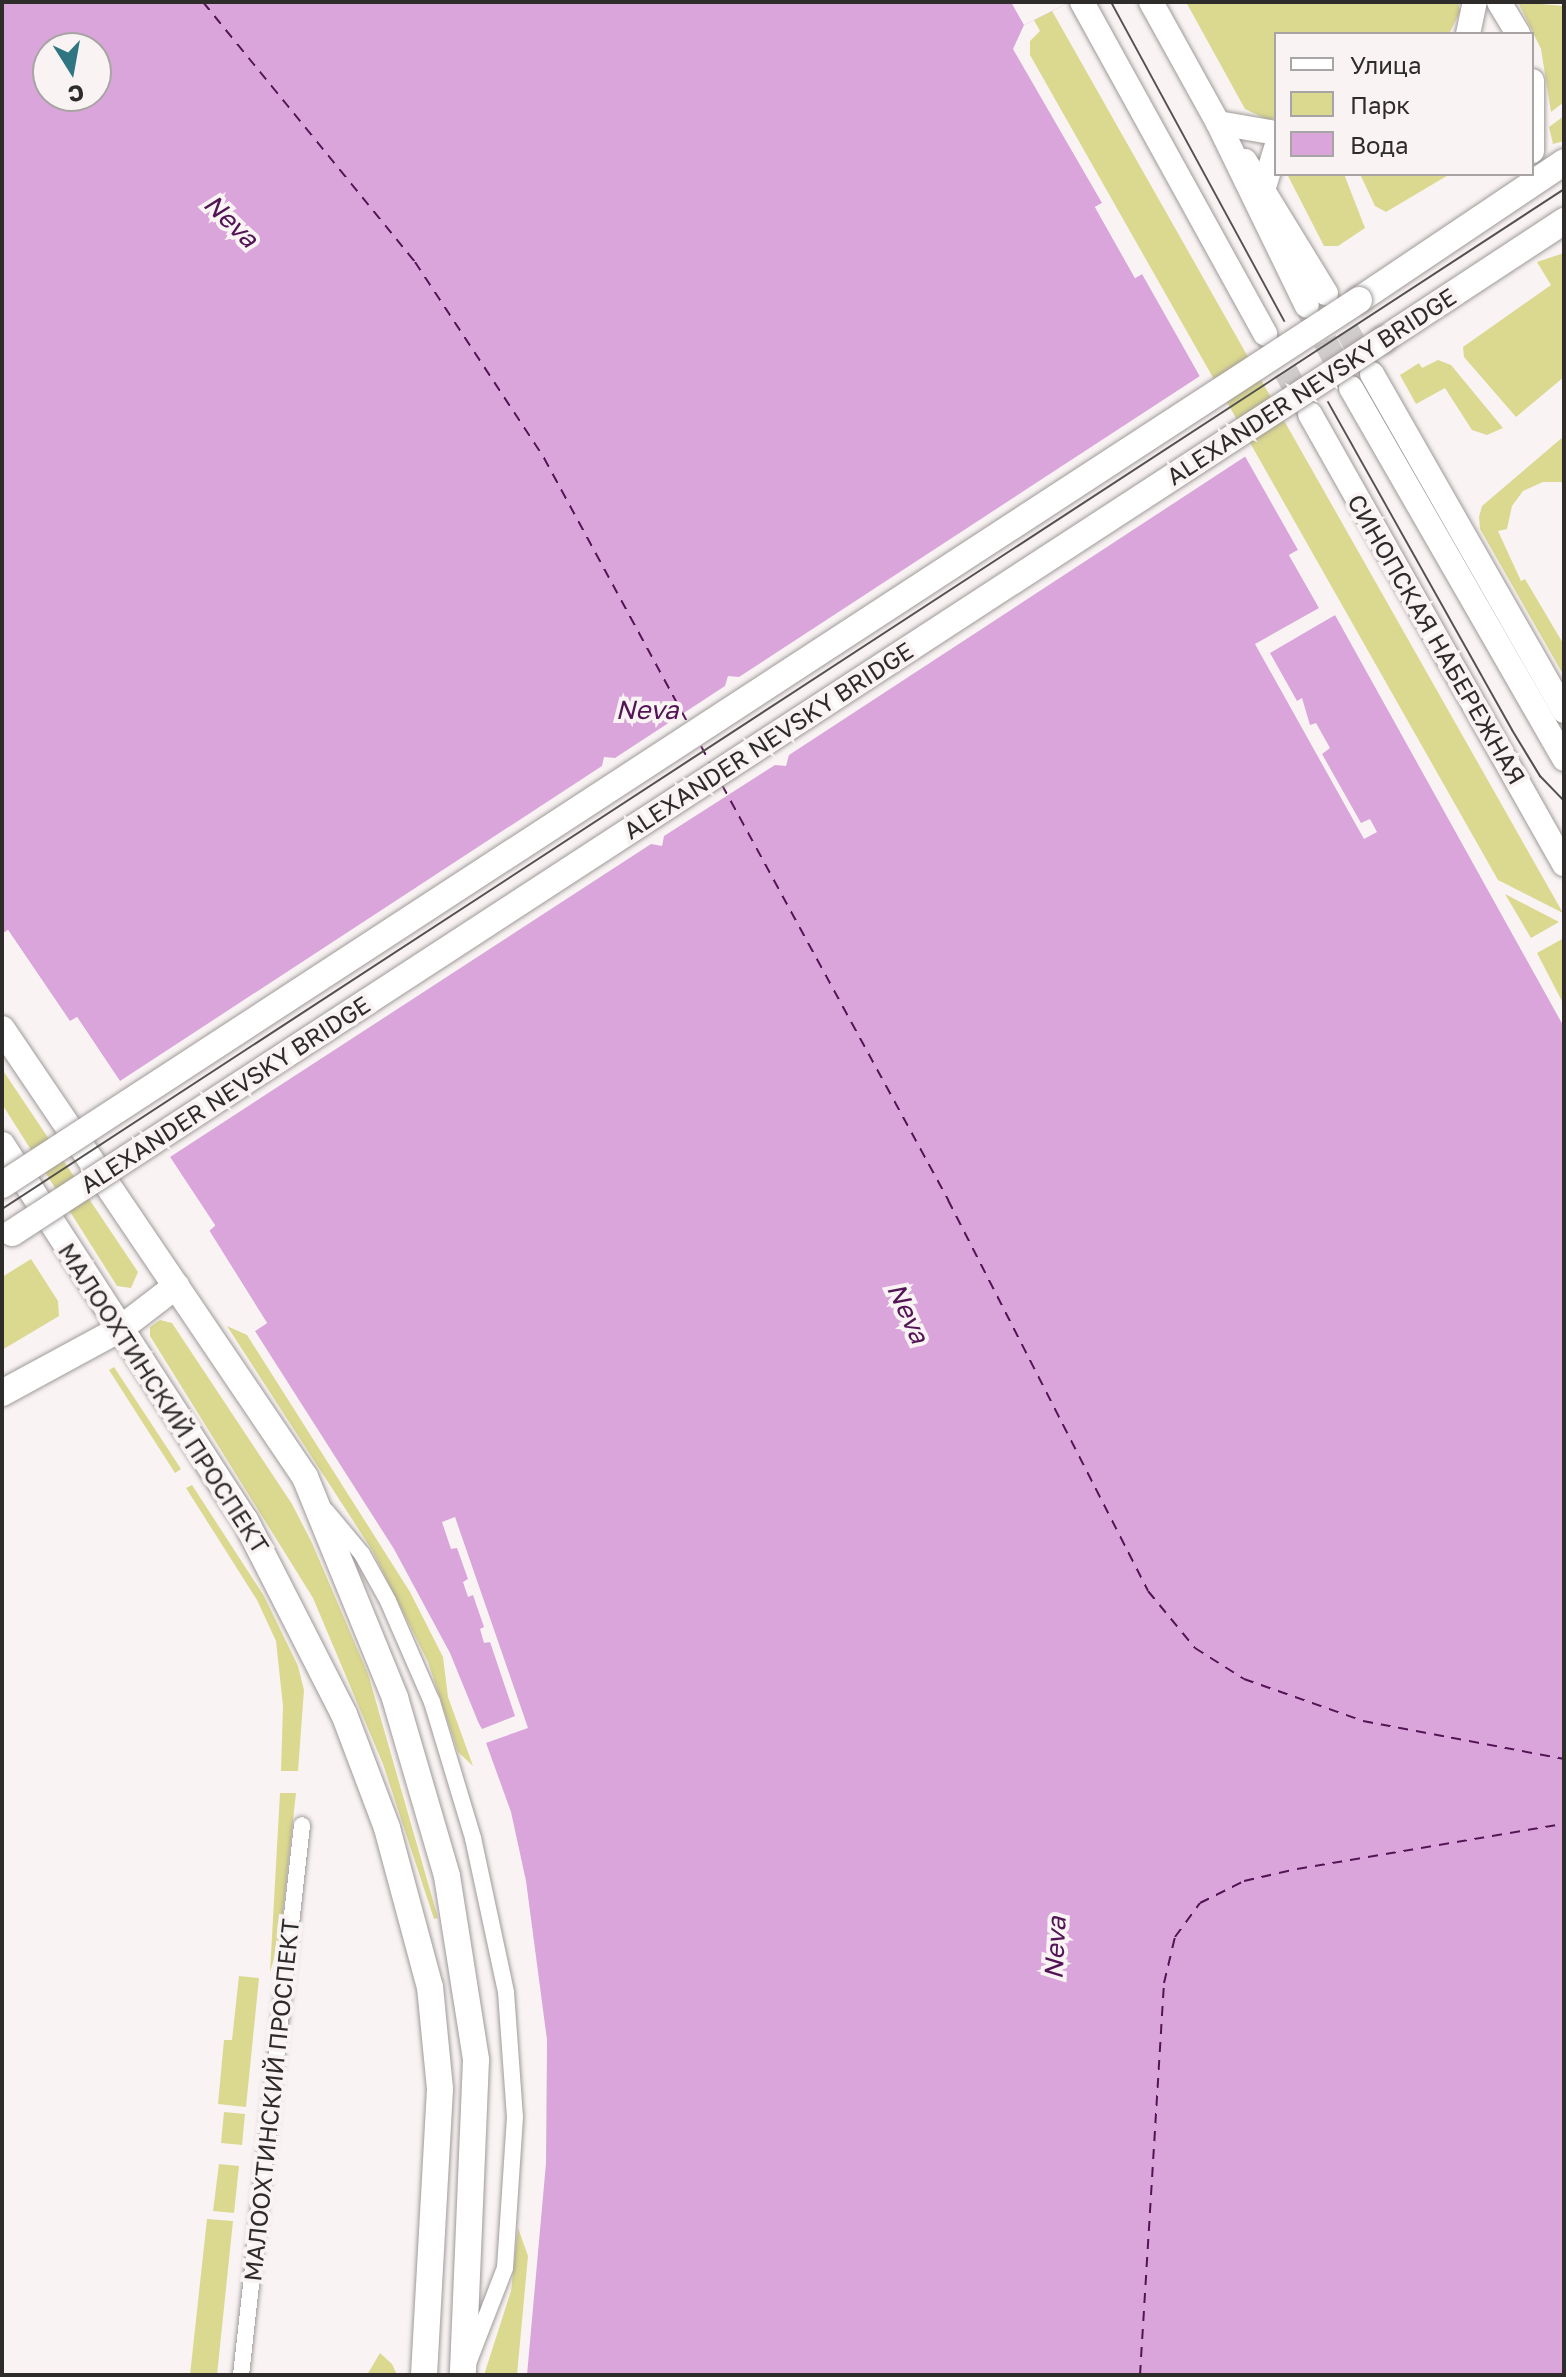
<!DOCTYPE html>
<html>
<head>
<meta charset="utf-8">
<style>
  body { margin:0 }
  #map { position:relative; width:1566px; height:2377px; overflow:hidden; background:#f9f4f3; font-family:"Golos Text",sans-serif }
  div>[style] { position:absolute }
  .green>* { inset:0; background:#dbd890 }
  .water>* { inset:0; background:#daa5db }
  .pier>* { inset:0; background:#f9f4f3 }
  .ferry>* { height:2px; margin-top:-1px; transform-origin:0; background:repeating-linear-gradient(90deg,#531456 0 10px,transparent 0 18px) }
  .secondary-tunnel>* { height:24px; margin-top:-12px; transform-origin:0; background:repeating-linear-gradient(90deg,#d0cccb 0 24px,transparent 0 36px) }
  .roads { filter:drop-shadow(0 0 2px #9f9a99) drop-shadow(0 0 2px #9f9a99) }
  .street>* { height:16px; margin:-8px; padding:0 8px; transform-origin:8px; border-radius:8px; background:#fff }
  .secondary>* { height:24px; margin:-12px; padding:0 12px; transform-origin:12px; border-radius:12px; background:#fff }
  .primary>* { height:26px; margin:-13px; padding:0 13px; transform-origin:13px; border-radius:13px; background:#fff }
  .tram>* { height:2px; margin:-1px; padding:0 1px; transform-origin:1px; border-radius:1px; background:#545150 }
  .bridges { filter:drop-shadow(0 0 2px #9f9a99) drop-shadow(0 0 2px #9f9a99) }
  .primary-bridge>* { height:26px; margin:-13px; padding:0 13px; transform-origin:13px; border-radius:13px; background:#fff }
  span { translate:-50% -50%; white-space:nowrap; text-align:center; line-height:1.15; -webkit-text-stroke:8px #f9f4f3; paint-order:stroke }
  .street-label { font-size:24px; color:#2e2c2b }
  .water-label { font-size:26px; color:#531456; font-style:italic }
  .frame { position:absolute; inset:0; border:4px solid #2e2c2b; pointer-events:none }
  .legend { position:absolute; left:1274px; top:32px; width:260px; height:144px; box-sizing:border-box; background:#f9f4f3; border:2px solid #a8a4a3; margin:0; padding:10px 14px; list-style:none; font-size:24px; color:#2e2c2b }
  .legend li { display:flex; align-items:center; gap:16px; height:40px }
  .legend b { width:40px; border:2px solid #a8a4a3 }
  .north { position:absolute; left:32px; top:32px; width:80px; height:80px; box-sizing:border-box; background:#f9f4f3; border:2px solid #a8a4a3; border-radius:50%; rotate:169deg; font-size:22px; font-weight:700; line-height:32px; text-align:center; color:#2e2c2b }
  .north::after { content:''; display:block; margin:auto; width:28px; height:36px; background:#2f7682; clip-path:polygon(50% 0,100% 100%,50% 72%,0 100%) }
</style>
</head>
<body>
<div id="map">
  <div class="green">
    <i style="clip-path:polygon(1024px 2px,1047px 2px,1563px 913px,1498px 880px,1030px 55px,1030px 41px,1040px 31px)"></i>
    <i style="clip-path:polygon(1186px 2px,1458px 2px,1460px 12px,1449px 34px,1276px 34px,1276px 118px,1268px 120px,1245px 109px)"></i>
    <i style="clip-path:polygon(1518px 2px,1564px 6px,1564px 102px,1551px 112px,1541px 49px)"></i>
    <i style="clip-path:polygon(1564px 116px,1564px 141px,1553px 144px,1549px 127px)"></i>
    <i style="clip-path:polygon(1287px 174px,1344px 174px,1365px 228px,1338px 246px,1324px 246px)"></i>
    <i style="clip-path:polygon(1360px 174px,1450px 174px,1386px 212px,1375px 206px)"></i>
    <i style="clip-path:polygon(1564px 253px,1564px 377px,1516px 417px,1464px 357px,1463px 347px,1551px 285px,1537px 262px)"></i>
    <i style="clip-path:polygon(1438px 360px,1451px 365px,1503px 428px,1487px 435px,1472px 430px,1445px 388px,1416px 404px,1400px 375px,1419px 363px,1422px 368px)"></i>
    <i style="clip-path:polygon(1564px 436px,1564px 482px,1543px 482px,1523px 491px,1512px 506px,1507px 529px,1498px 531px,1521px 581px,1525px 579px,1564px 645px,1564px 676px,1480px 529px,1479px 517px,1482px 506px)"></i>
    <i style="clip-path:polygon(1505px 894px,1559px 922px,1531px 938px)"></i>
    <i style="clip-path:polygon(1564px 938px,1564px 1005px,1537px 953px)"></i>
    <i style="clip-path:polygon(2px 1069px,138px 1272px,131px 1288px,117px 1286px,2px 1104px)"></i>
    <i style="clip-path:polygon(31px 1259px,58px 1301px,59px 1316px,2px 1350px,2px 1277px)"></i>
    <i style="clip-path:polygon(160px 1320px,172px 1323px,292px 1504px,312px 1543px,368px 1674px,438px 1918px,434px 1919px,383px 1764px,313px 1598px,150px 1336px,150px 1327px)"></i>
    <i style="clip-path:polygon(227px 1326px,247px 1335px,410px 1592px,443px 1657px,448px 1697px,473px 1766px,458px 1752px,428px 1662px,372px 1550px)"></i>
    <i style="clip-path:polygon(114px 1367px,166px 1446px,181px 1469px,175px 1473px,109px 1370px)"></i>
    <i style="clip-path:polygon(192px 1485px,264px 1596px,298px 1666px,304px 1690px,298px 1771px,281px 1771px,283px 1706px,276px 1641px,257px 1600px,186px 1488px)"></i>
    <i style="clip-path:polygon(280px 1793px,296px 1793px,280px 1938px,270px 1972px)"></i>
    <i style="clip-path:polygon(239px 1976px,259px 1978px,246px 2107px,218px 2104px,224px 2040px,232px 2040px)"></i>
    <i style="clip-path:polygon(224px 2112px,245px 2114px,242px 2145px,221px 2143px)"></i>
    <i style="clip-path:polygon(219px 2164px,239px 2166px,234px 2213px,213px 2211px)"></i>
    <i style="clip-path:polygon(207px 2219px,233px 2221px,217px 2375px,190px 2375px)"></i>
    <i style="clip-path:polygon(518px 2228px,528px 2256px,517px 2375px,484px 2375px,511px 2291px)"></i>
    <i style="clip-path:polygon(380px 2353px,392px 2364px,397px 2375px,367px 2375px)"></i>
  </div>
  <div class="water">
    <i style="clip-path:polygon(evenodd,2px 2px,1070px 2px,1024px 25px,1013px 49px,1102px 203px,1095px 207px,1135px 278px,1142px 274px,1298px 550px,1289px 555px,1326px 620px,1335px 615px,1564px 1027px,1564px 2375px,527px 2375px,546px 2163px,547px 2040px,526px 1881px,511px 1812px,481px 1729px,450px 1653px,394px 1549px,255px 1331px,267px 1323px,209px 1230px,215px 1225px,77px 1017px,70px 1022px,8px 930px,2px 934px,2px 2px,48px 48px,96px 48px,96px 96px,48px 96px,48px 48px)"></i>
  </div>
  <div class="pier">
    <i style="clip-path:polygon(1011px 2px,1070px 2px,1024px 25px)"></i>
    <i style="clip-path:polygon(1102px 203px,1136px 273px,1142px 274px,1135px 278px,1095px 207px)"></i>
    <i style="clip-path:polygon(1203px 374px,1249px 454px,789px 755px,786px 766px,775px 765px,664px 836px,662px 846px,651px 844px,170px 1157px,215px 1226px,209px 1231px,267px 1323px,255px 1331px,261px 1322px,205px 1232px,210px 1225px,76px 1023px,67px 1024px,2px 934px,8px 930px,70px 1021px,77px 1017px,120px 1081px,602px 766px,604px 757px,615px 758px,725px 686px,728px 676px,739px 677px)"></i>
    <i style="clip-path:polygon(1298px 550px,1295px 556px,1327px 615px,1335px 615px,1270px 653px,1297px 701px,1302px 698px,1310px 725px,1316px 723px,1330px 748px,1322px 754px,1361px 823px,1370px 819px,1377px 832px,1364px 839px,1255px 644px,1319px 608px,1289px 555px)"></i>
    <i style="clip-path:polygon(455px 1517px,528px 1728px,483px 1744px,467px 1704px,482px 1729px,515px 1716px,490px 1642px,484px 1643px,480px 1629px,484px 1627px,473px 1595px,468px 1597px,463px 1582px,468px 1579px,457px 1548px,451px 1549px,442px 1522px)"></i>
  </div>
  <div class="ferry">
    <i style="left:203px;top:2px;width:335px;rotate:50.8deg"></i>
    <i style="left:415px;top:262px;width:235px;rotate:56.6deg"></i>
    <i style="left:544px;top:458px;width:302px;rotate:61.5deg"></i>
    <i style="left:701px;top:746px;width:21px;rotate:62deg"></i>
    <i style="left:722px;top:785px;width:473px;rotate:61.4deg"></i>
    <i style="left:948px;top:1200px;width:439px;rotate:62.9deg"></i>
    <i style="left:1148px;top:1591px;width:74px;rotate:50.5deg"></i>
    <i style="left:1195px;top:1648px;width:58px;rotate:32.3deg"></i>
    <i style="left:1244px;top:1679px;width:126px;rotate:19.4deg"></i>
    <i style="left:1363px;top:1721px;width:205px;rotate:10.7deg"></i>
    <i style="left:1140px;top:2375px;width:393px;rotate:-86.5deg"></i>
    <i style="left:1164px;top:1983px;width:47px;rotate:-76.6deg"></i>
    <i style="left:1175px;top:1937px;width:42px;rotate:-53.7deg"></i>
    <i style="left:1200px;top:1903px;width:49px;rotate:-26.6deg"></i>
    <i style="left:1244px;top:1881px;width:54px;rotate:-12.8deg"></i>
    <i style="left:1297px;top:1869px;width:271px;rotate:-9.6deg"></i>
  </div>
  <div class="secondary-tunnel">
    <i style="left:1329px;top:299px;width:84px;rotate:60.1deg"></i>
    <i style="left:1308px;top:309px;width:87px;rotate:62deg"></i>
    <i style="left:1268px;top:339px;width:83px;rotate:61.3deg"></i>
  </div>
  <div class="roads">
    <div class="street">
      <i style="left:326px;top:1511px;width:56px;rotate:50.1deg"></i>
      <i style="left:362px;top:1554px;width:54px;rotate:61deg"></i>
      <i style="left:388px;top:1601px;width:110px;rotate:66.5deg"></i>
      <i style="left:432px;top:1702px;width:142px;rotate:73.2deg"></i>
      <i style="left:473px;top:1838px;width:157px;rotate:77.9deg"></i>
      <i style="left:506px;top:1992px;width:125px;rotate:85.9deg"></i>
      <i style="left:515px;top:2117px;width:151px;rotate:93.8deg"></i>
      <i style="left:505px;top:2268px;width:100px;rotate:111.2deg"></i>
      <i style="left:241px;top:2375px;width:553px;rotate:-83.67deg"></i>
    </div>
    <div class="secondary">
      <i style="left:1082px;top:2px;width:379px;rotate:61.1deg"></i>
      <i style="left:1151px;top:2px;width:138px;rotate:61deg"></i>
      <i style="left:1218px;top:123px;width:203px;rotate:64.1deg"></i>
      <i style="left:1499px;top:2px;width:37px;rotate:59deg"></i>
      <i style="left:1468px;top:34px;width:33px;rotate:-78deg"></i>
      <i style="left:1532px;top:81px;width:70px;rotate:90deg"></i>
      <i style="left:1218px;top:123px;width:59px;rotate:9.8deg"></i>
      <i style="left:1245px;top:161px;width:155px;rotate:58.5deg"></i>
      <i style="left:1264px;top:187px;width:41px;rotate:-72.9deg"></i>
      <i style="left:1372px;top:374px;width:388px;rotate:60.3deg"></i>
      <i style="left:1351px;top:388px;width:428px;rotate:60.1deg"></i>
      <i style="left:1310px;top:414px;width:517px;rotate:60.56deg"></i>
    </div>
    <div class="primary">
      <i style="left:1359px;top:300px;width:247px;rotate:-33.9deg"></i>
      <i style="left:1383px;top:340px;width:217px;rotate:-33.3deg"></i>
      <i style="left:2px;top:1029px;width:541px;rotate:55.93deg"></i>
      <i style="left:305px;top:1477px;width:239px;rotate:67.8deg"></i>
      <i style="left:395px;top:1698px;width:185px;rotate:73.7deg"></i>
      <i style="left:447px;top:1876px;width:186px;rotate:81deg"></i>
      <i style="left:476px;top:2060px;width:315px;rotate:92.4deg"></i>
      <i style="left:2px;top:1145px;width:447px;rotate:57.1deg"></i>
      <i style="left:245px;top:1520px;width:218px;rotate:63deg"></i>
      <i style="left:344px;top:1714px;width:122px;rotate:69.3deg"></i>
      <i style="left:387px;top:1828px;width:165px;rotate:74.9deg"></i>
      <i style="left:430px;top:1987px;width:102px;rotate:84.4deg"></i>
      <i style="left:440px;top:2089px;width:286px;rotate:93.2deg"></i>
      <i style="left:2px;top:1393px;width:134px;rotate:-28.5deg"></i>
      <i style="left:120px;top:1329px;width:71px;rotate:-37.5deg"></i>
    </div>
  </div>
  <div class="tram">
    <i style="left:1111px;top:2px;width:363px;rotate:61.5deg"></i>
    <i style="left:1328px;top:402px;width:376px;rotate:60.7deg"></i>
    <i style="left:1512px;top:730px;width:54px;rotate:58.7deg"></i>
    <i style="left:1540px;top:776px;width:35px;rotate:46deg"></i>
    <i style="left:2px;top:1209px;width:1866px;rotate:-33.14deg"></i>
  </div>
  <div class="bridges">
    <div class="primary-bridge">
      <i style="left:2px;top:1185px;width:1620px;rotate:-33.11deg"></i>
      <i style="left:12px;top:1233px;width:1636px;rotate:-33.08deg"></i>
    </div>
  </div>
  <div class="street-label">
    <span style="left:1311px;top:386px;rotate:-33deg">ALEXANDER NEVSKY BRIDGE</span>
    <span style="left:1437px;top:639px;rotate:60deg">СИНОПСКАЯ НАБЕРЕЖНАЯ</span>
    <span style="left:768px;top:740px;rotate:-33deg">ALEXANDER NEVSKY BRIDGE</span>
    <span style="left:225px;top:1094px;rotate:-33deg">ALEXANDER NEVSKY BRIDGE</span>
    <span style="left:164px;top:1398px;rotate:57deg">МАЛООХТИНСКИЙ ПРОСПЕКТ</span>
    <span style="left:271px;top:2100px;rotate:-84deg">МАЛООХТИНСКИЙ ПРОСПЕКТ</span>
  </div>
  <div class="water-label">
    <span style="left:231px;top:221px;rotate:44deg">Neva</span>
    <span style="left:647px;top:710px">Neva</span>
    <span style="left:908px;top:1313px;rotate:65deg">Neva</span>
    <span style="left:1055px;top:1948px;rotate:-87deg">Neva</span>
  </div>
  <div class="frame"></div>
  <ul class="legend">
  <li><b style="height:10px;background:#fff"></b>Улица</li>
  <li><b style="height:22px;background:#dbd890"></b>Парк</li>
  <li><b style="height:22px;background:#daa5db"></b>Вода</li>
  </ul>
  <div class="north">С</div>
</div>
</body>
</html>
